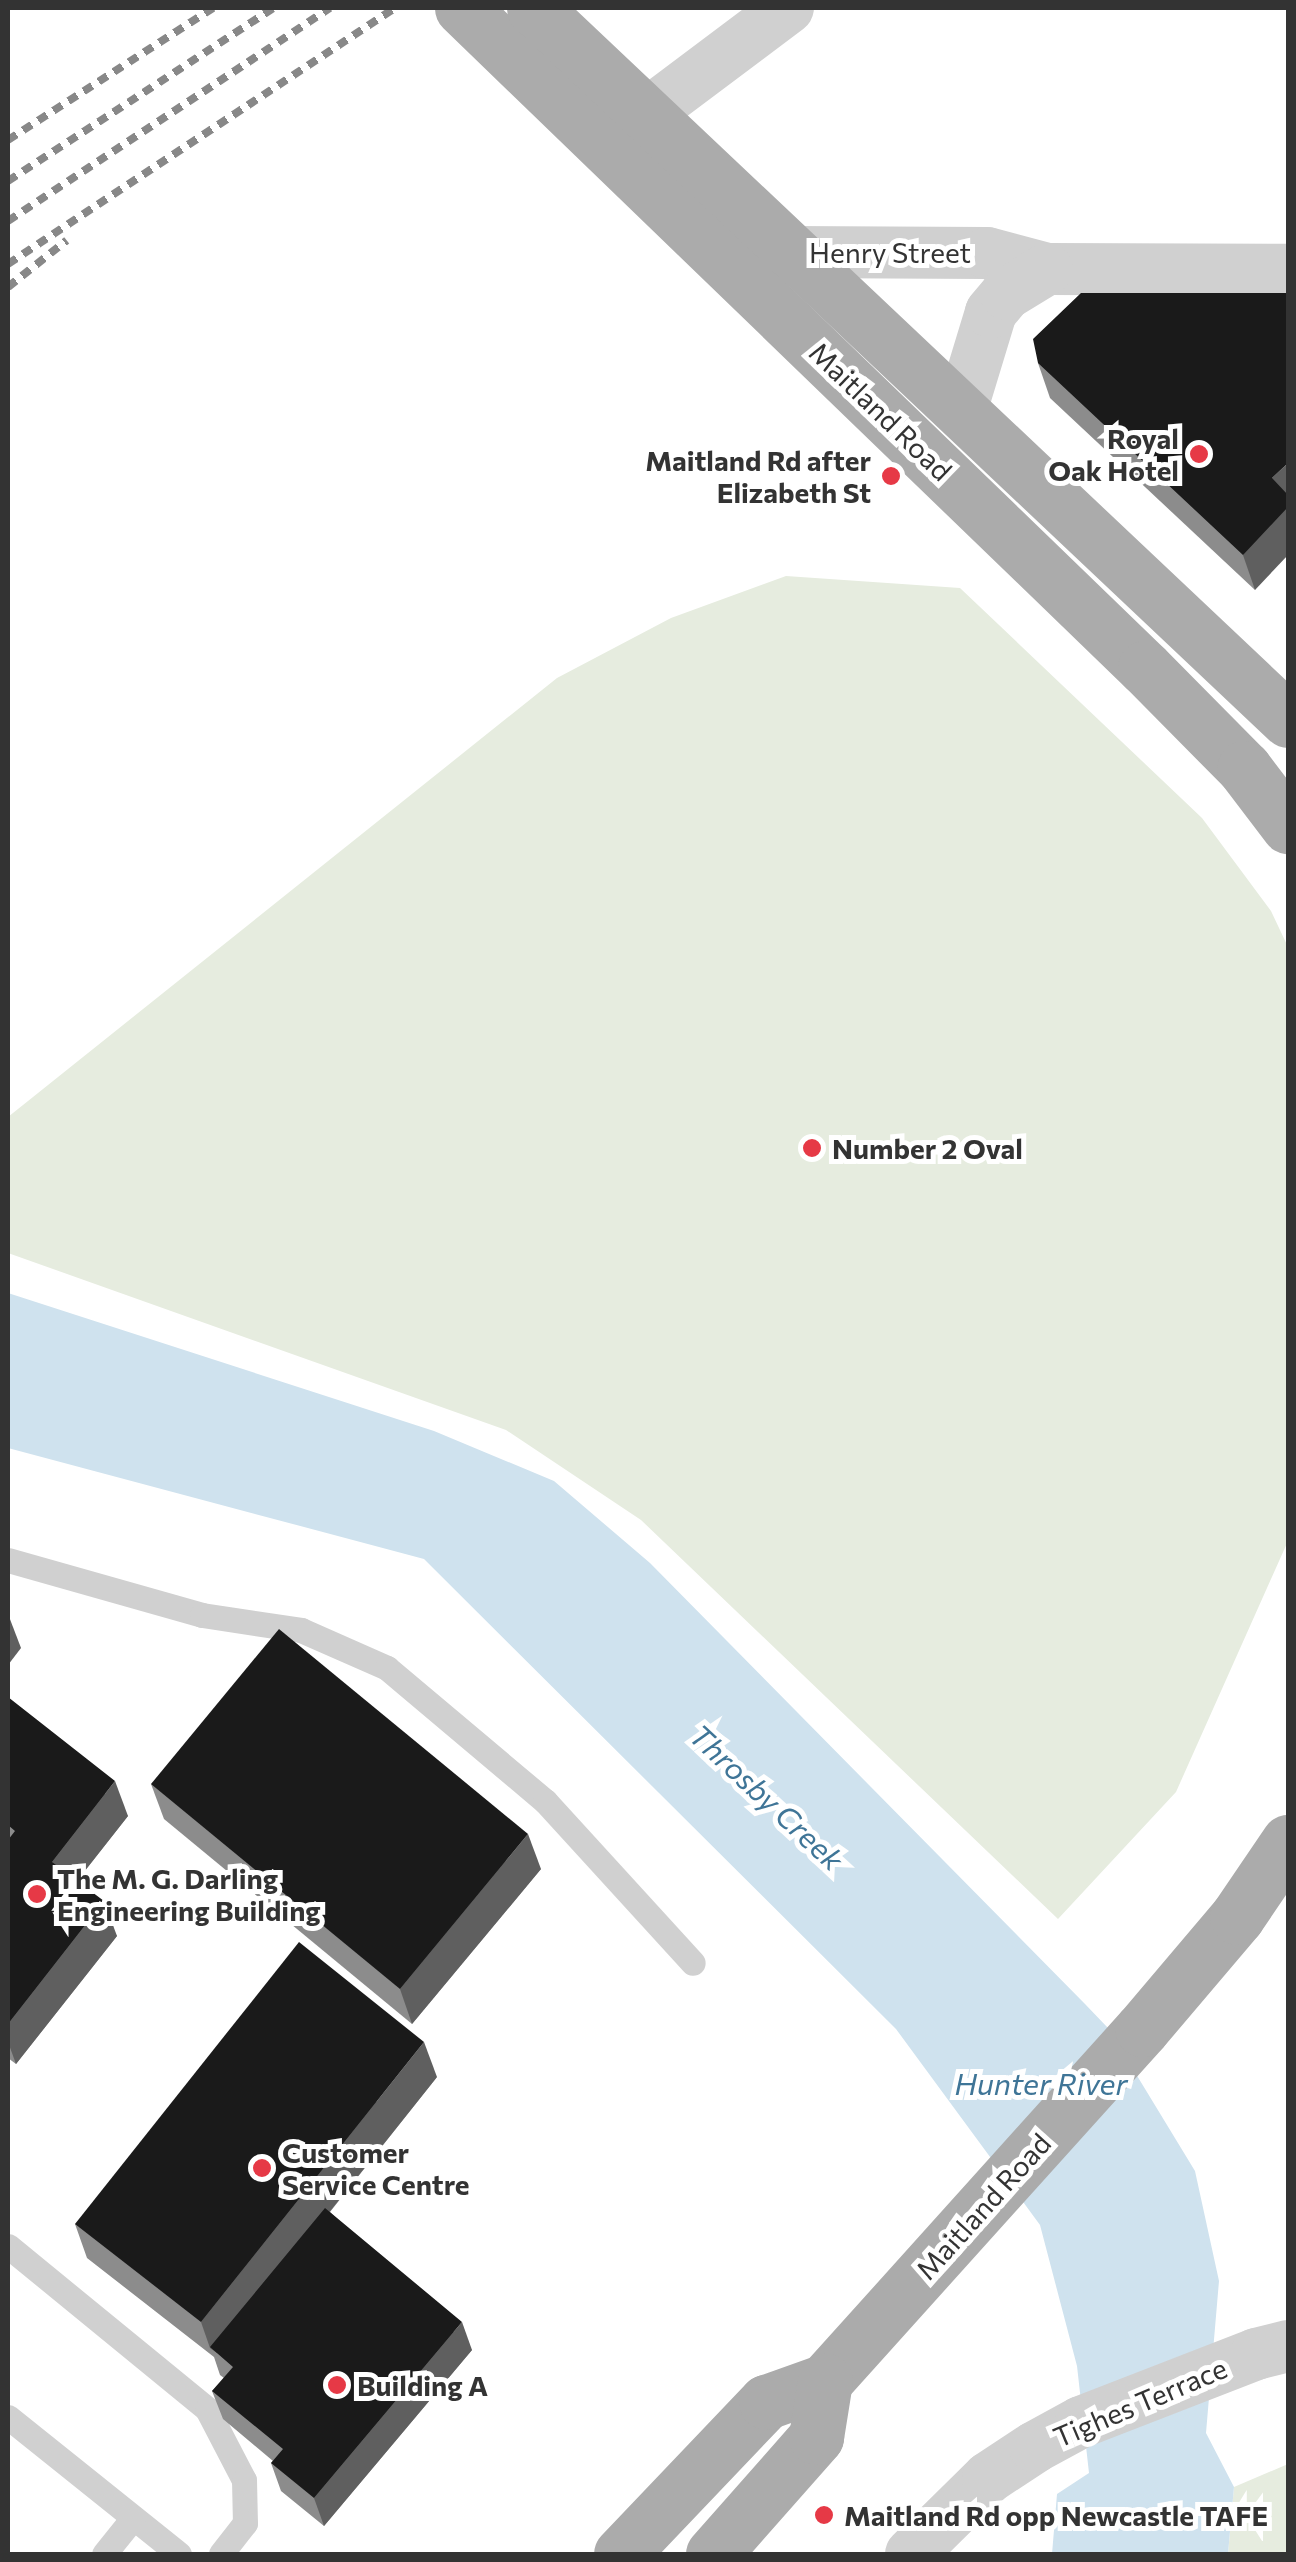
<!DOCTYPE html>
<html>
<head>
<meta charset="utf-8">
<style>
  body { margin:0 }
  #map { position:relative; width:1296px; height:2562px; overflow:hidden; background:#fff; font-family:Commissioner,sans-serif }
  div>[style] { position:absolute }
  .green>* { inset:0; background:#e6ecdf }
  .water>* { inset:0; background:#cfe2ee }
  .service>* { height:25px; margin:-12.5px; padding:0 12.5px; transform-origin:12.5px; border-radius:12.5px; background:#d0d0d0 }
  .minor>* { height:52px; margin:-26px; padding:0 26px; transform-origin:26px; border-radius:26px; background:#d0d0d0 }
  .primary>* { height:55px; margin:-27.5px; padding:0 27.5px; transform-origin:27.5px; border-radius:27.5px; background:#ababab }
  .rail>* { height:8px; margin-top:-4px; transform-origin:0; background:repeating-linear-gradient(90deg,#888 0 10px,transparent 0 18px) }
  .wall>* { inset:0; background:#8c8c8c }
  .shaded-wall>* { inset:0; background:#5f5f5f }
  .building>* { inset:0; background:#1a1a1a }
  .dots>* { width:28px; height:28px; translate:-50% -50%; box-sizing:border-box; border:5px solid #fff; border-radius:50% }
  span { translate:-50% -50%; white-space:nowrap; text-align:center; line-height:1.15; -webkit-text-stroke:10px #fff; paint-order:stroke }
  .street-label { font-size:28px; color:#333 }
  .poi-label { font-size:28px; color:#333; font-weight:700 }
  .right { translate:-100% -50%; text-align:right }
  .left { translate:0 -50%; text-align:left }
  .water-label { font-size:30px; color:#3f7597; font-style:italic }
  .frame { position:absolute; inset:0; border:10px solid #333; pointer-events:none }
</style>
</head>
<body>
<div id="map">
  <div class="green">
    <i style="clip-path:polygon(786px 576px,960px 588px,1202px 818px,1271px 911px,1288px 947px,1288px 1541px,1176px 1792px,1058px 1919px,641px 1520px,506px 1430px,8px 1253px,8px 1117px,557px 678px,671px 618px)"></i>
    <i style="clip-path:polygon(1288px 2464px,1288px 2554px,1228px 2554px,1234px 2487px)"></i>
  </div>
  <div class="water">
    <i style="clip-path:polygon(8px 1293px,434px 1431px,554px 1481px,650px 1563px,1085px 2004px,1108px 2028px,1195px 2171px,1219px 2281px,1206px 2433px,1234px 2487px,1228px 2554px,1052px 2554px,1057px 2494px,1089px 2473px,1077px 2366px,1040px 2225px,896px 2029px,424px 1559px,8px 1448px)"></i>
  </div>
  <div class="service">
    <i style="left:8px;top:1560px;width:202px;rotate:15.8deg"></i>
    <i style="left:202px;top:1615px;width:100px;rotate:8.6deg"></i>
    <i style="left:301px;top:1630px;width:94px;rotate:23.8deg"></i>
    <i style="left:387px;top:1668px;width:207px;rotate:40.1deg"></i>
    <i style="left:545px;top:1801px;width:219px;rotate:47.6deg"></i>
    <i style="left:8px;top:2246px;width:257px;rotate:39.3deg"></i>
    <i style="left:207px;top:2409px;width:80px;rotate:62.5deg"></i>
    <i style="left:244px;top:2480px;width:43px;rotate:88.7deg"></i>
    <i style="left:245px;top:2523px;width:39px;rotate:128deg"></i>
    <i style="left:8px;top:2417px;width:219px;rotate:38.7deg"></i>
    <i style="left:104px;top:2554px;width:46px;rotate:-51.1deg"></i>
  </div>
  <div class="minor">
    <i style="left:648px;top:113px;width:175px;rotate:-36.9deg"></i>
    <i style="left:790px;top:252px;width:197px;rotate:0.3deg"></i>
    <i style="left:987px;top:253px;width:62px;rotate:14.9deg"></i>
    <i style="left:1047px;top:269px;width:241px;rotate:0.2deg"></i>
    <i style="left:961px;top:411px;width:103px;rotate:-73.1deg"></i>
    <i style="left:991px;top:312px;width:23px;rotate:-50deg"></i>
    <i style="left:1006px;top:294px;width:48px;rotate:-31.4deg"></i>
    <i style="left:911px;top:2554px;width:108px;rotate:-44.6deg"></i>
    <i style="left:988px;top:2478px;width:56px;rotate:-33.4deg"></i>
    <i style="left:1035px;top:2447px;width:52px;rotate:-28.5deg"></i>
    <i style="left:1081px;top:2422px;width:188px;rotate:-21.2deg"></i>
    <i style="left:1256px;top:2354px;width:33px;rotate:-14deg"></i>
  </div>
  <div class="primary">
    <i style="left:462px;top:8px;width:950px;rotate:44.02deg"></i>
    <i style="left:1145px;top:668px;width:141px;rotate:45.3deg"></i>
    <i style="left:1244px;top:768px;width:73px;rotate:52.8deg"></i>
    <i style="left:534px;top:8px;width:1037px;rotate:43.36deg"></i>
    <i style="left:621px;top:2554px;width:210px;rotate:-46.4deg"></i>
    <i style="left:766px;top:2402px;width:63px;rotate:-19.6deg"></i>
    <i style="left:825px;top:2381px;width:474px;rotate:-48deg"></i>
    <i style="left:1142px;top:2029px;width:147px;rotate:-49.7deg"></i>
    <i style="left:1237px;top:1917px;width:91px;rotate:-55.8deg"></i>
    <i style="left:713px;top:2554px;width:156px;rotate:-48.6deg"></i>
    <i style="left:816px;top:2437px;width:57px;rotate:-80.9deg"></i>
  </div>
  <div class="rail">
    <i style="left:8px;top:140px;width:244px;rotate:-32.8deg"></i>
    <i style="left:8px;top:181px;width:316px;rotate:-33.1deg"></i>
    <i style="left:8px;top:221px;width:386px;rotate:-33.5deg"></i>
    <i style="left:8px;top:264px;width:464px;rotate:-33.5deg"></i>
    <i style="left:8px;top:287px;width:75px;rotate:-38.5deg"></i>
  </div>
  <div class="wall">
    <i style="clip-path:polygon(1288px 293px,1255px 590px,1050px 398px,1038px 363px)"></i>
    <i style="clip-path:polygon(8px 1697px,128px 1816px,77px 1881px,117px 1936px,16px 2064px,8px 2058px)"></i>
    <i style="clip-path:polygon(151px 1784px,541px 1869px,412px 2024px,164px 1819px)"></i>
    <i style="clip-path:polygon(437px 2077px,330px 2212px,472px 2350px,324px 2526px,281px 2491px,271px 2463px,273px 2461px,223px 2419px,212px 2391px,224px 2378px,220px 2375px,214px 2357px,87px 2258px,75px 2224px)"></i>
  </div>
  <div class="shaded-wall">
    <i style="clip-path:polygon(1288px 463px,1288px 555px,1255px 590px,1243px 555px,1272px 478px)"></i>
    <i style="clip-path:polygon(8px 1614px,21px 1648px,8px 1665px)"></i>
    <i style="clip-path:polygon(115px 1781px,128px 1816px,65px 1896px,52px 1862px)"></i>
    <i style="clip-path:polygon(528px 1834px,541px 1869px,412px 2024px,400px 1989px)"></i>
    <i style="clip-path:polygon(104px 1901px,117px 1936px,16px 2064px,8px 2042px,8px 2024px)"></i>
    <i style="clip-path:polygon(424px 2042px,437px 2077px,217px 2353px,210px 2348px,201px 2322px)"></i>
    <i style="clip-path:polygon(462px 2322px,472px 2350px,324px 2526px,314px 2498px)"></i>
  </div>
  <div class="building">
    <i style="clip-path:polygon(1081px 293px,1288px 293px,1288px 463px,1272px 478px,1288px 495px,1288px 507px,1243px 555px,1038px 363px,1033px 339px)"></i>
    <i style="clip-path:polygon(279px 1629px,528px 1834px,400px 1989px,151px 1784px)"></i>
    <i style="clip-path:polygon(8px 1697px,115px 1781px,52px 1862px,104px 1901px,8px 2024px,8px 1840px,15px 1831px,8px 1825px)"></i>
    <i style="clip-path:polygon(299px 1942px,424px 2042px,201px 2322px,75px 2224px)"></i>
    <i style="clip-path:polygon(325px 2208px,462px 2322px,314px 2498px,271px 2463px,283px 2449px,212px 2391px,233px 2367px,210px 2347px)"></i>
  </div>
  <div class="dots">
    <i style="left:1199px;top:454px;background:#e63946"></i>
    <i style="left:891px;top:476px;background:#e63946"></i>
    <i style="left:812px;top:1148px;background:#e63946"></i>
    <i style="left:37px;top:1894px;background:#e63946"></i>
    <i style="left:262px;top:2168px;background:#e63946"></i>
    <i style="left:337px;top:2385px;background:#e63946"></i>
    <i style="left:824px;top:2515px;background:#e63946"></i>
  </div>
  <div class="street-label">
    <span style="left:890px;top:252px">Henry Street</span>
    <span style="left:881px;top:411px;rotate:44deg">Maitland Road</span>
    <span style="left:983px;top:2206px;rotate:-48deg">Maitland Road</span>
    <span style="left:1140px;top:2402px;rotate:-23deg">Tighes Terrace</span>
  </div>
  <div class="poi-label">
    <span class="right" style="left:1179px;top:454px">Royal<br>Oak Hotel</span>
    <span class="right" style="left:871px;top:476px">Maitland Rd after<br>Elizabeth St</span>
    <span class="left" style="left:832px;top:1148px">Number 2 Oval</span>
    <span class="left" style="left:57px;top:1894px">The M. G. Darling<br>Engineering Building</span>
    <span class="left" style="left:282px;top:2168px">Customer<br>Service Centre</span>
    <span class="left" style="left:357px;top:2385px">Building A</span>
    <span class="left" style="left:844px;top:2515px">Maitland Rd opp Newcastle TAFE</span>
  </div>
  <div class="water-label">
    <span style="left:767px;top:1797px;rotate:43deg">Throsby Creek</span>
    <span style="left:1041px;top:2083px">Hunter River</span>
  </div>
  <div class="frame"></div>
</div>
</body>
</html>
